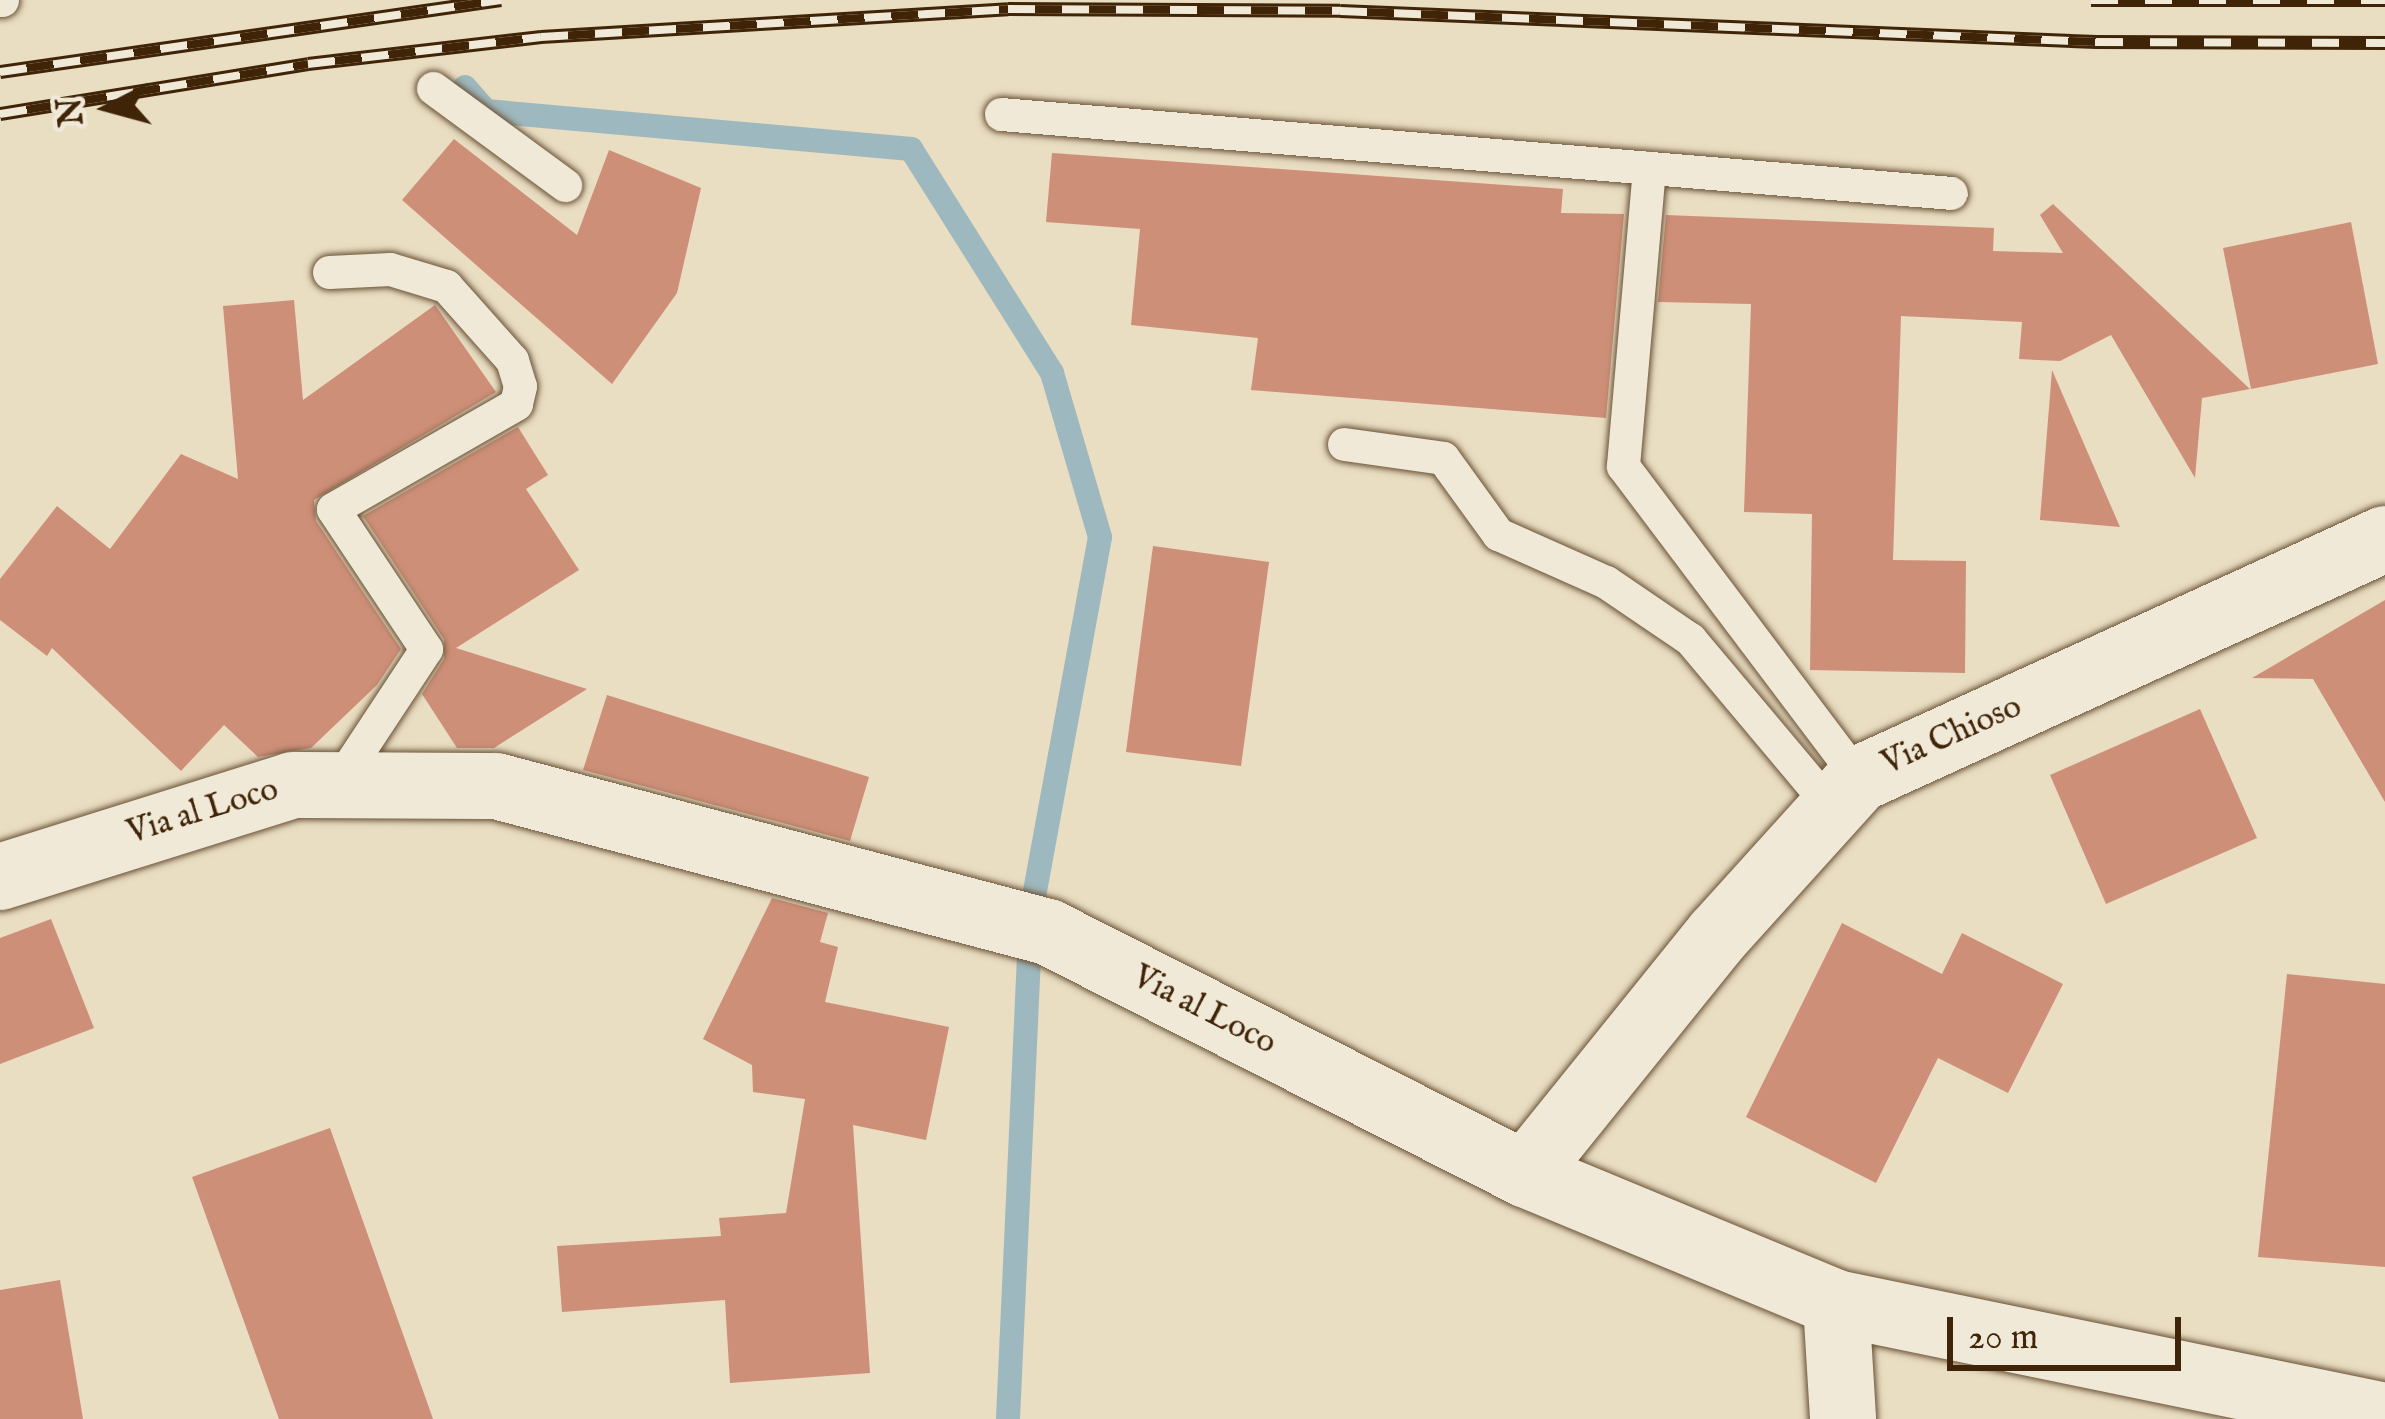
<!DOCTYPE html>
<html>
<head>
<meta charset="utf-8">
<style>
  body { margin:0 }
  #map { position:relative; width:2385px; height:1419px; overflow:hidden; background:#e9ddc2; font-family:"IM FELL English",serif }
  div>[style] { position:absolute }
  .stream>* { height:24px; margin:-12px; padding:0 12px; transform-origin:12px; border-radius:12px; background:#9db8be }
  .building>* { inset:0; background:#ce8f78 }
  .roads { filter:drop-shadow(0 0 3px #6a5236) drop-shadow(0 0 3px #6a5236) }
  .lane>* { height:33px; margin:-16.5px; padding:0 16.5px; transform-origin:16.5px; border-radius:16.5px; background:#f1e9d7 }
  .street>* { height:66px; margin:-33px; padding:0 33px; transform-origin:33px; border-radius:33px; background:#f1e9d7 }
  .rail>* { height:14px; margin-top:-7px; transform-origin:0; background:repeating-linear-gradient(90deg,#f1e9d7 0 27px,#3f2408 0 54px); box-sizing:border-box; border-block:3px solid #3f2408 }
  span { translate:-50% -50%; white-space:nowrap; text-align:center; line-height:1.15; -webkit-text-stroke:12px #f1e9d7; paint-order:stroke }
  .street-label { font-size:33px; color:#3f2408 }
  .north { position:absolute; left:48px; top:48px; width:120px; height:120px; -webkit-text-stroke:9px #f1e9d7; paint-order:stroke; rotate:264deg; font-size:33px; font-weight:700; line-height:48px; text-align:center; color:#3f2408 }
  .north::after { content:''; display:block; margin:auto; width:42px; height:54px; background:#3f2408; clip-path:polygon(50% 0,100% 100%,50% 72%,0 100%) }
  .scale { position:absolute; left:1947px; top:1317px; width:234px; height:54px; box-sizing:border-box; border:6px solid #3f2408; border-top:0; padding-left:15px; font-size:36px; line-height:42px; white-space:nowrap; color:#3f2408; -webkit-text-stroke:9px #f1e9d7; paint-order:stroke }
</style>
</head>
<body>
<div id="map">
  <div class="stream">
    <i style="left:465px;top:87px;width:32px;rotate:49deg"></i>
    <i style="left:486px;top:111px;width:427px;rotate:5.1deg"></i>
    <i style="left:911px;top:149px;width:265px;rotate:57.8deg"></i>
    <i style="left:1052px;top:373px;width:171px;rotate:73.7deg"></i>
    <i style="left:1100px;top:537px;width:381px;rotate:100.4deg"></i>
    <i style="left:1031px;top:912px;width:508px;rotate:92.6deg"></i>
  </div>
  <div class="building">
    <i style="clip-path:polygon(454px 139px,577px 235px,609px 150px,701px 188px,677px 293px,612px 384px,402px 200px)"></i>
    <i style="clip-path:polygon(1052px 153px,1563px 189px,1561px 213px,1624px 214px,1606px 418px,1251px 390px,1258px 338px,1131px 325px,1140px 229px,1046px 222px)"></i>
    <i style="clip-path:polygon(2053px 204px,2250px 389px,2202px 398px,2195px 478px,2111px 335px,2060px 361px,2019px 359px,2022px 322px,1901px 316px,1893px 560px,1966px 561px,1965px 673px,1810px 670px,1812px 514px,1744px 512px,1751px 304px,1658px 302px,1666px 215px,1994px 228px,1993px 251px,2063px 253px,2040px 215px)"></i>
    <i style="clip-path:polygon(2351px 222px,2378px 364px,2251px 389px,2223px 248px)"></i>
    <i style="clip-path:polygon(294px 300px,303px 400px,435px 305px,496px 392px,314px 500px,316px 521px,401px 649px,377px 685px,311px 748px,258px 757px,224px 725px,181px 771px,52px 648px,47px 656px,0 620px,0 579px,57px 506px,110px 549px,181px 454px,238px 479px,223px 306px)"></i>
    <i style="clip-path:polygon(2052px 370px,2120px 527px,2040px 520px)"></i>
    <i style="clip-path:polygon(518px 427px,548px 475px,526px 489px,579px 570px,456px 648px,587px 689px,494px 748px,457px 748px,422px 694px,444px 659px,444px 639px,363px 516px)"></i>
    <i style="clip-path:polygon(1153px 546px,1269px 562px,1241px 766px,1126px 752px)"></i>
    <i style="clip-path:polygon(2385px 600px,2385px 802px,2313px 679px,2252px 678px)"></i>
    <i style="clip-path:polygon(607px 695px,869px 777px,850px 841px,583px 770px)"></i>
    <i style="clip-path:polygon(2200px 709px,2257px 838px,2106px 904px,2050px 775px)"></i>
    <i style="clip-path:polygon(772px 898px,828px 913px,820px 942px,838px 947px,825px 1002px,949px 1027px,926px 1140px,853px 1125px,870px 1373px,730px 1383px,725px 1300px,562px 1312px,557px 1246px,721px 1236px,719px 1218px,786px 1213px,805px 1099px,753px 1092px,752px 1065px,703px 1039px)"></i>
    <i style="clip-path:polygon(51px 919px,94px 1028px,0 1064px,0 938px)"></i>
    <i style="clip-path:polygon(1842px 923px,1942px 974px,1962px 933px,2063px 984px,2008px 1093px,1938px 1058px,1876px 1183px,1746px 1117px)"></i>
    <i style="clip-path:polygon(2287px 974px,2385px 984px,2385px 1267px,2258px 1257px)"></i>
    <i style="clip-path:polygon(330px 1128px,433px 1419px,279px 1419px,192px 1177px)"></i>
    <i style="clip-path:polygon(60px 1280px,83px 1419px,0 1419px,0 1290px)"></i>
  </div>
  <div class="roads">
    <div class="lane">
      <i style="left:0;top:0;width:2px"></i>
      <i style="left:433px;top:88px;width:164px;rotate:36.3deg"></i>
      <i style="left:1001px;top:114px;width:953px;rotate:4.75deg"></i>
      <i style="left:1649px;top:168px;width:299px;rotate:95deg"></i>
      <i style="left:1623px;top:466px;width:392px;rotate:53deg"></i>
      <i style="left:329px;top:272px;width:61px;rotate:-2.8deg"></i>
      <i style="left:390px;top:269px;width:59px;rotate:16.9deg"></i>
      <i style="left:446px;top:286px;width:99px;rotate:48.3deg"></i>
      <i style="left:512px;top:360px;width:27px;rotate:73deg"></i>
      <i style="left:520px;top:386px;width:18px;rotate:103deg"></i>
      <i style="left:516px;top:404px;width:211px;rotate:150.2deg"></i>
      <i style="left:333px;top:509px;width:168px;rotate:56.4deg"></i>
      <i style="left:426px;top:649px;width:158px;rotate:123.4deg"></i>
      <i style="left:1344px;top:444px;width:100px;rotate:8deg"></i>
      <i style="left:1443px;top:458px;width:94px;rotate:54.1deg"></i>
      <i style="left:1498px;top:534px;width:118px;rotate:24deg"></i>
      <i style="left:1606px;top:582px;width:102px;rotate:34.2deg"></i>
      <i style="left:1690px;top:639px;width:221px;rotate:50deg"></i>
    </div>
    <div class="street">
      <i style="left:0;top:877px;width:307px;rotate:-17.4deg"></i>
      <i style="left:293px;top:785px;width:203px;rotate:0.3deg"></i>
      <i style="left:496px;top:786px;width:571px;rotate:14.82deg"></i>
      <i style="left:1048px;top:932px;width:535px;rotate:26.9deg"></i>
      <i style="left:1525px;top:1174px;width:337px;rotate:22.5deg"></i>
      <i style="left:1836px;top:1303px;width:561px;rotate:11.63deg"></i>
      <i style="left:1525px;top:1174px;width:307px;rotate:-51.1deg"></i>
      <i style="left:1718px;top:935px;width:210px;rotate:-47.9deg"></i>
      <i style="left:1859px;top:779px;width:578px;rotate:-24.53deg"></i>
      <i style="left:1836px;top:1303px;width:116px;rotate:86.5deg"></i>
    </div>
  </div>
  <div class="rail">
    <i style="left:2091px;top:0;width:294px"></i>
    <i style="left:0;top:72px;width:506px;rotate:-8.18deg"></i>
    <i style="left:0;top:114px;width:312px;rotate:-9.2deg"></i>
    <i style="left:308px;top:64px;width:235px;rotate:-6.6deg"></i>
    <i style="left:541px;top:37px;width:468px;rotate:-3.4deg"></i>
    <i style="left:1008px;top:9px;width:332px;rotate:0.3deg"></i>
    <i style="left:1340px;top:11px;width:757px;rotate:2.35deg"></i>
    <i style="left:2096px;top:42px;width:289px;rotate:0.2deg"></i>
  </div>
  <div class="street-label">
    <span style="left:1952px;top:736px;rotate:-24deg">Via Chioso</span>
    <span style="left:203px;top:812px;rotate:-17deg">Via al Loco</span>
    <span style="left:1204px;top:1011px;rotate:27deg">Via al Loco</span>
  </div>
  <div class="north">N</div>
  <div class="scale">20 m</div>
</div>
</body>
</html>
